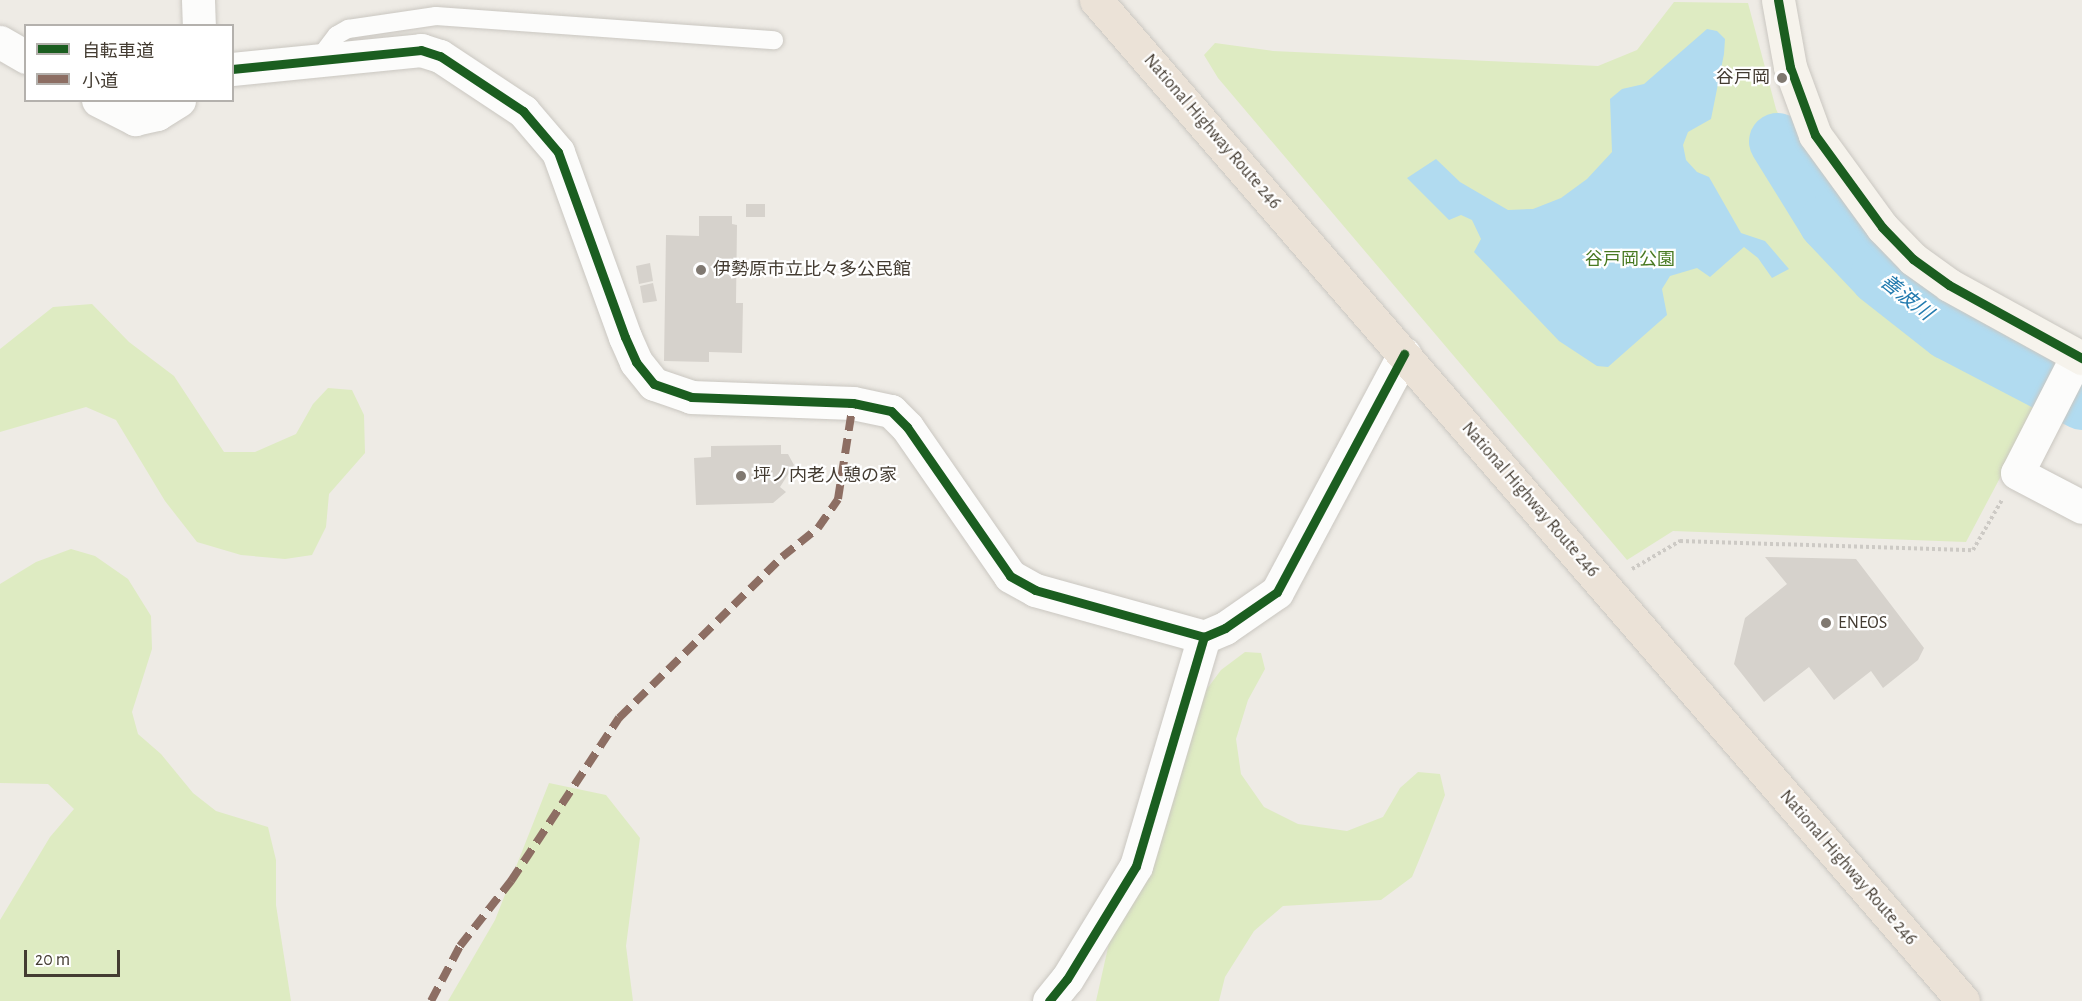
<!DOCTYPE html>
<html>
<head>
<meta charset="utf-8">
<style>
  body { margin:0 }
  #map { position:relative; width:2082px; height:1001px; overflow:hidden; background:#eeebe5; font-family:"Alegreya Sans","Noto Sans JP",sans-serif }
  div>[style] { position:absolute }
  .green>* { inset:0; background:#deebc2 }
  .water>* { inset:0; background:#b1dbf0 }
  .river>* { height:57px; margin:-28.5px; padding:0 28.5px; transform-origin:28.5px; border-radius:28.5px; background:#b1dbf0 }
  .building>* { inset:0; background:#d6d2cc }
  .path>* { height:4px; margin-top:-2px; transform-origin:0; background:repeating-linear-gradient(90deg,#cdcac5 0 3px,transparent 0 6px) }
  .roads { filter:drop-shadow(0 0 2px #cac7c1) drop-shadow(0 0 2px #cac7c1) }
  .lane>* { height:18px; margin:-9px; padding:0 9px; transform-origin:9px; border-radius:9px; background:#fcfcfb }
  .street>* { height:33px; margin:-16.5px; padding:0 16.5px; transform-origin:16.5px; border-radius:16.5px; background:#fcfcfb }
  .secondary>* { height:33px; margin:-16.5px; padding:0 16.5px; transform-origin:16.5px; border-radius:16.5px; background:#f6f3ec }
  .highway>* { height:33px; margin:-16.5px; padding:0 16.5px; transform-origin:16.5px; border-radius:16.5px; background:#ebe2d7 }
  .quiet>* { height:8px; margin-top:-4px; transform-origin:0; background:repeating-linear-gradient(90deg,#8d6e63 0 15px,transparent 0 23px) }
  .cycleway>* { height:9px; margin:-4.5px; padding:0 4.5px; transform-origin:4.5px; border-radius:4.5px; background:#1b5e20 }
  .dots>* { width:16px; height:16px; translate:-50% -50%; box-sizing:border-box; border:3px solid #fff; border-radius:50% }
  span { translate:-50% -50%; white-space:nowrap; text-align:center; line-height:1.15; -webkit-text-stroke:4.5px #fff; paint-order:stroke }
  .poi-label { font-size:18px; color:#443c32 }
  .right { translate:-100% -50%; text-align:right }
  .left { translate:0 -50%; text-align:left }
  .street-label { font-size:18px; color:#443c32 }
  .park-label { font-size:18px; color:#487922 }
  .water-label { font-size:20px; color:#237baf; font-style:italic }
  .legend { position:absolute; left:24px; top:24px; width:210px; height:78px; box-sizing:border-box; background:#fff; border:2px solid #b4b1ad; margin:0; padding:8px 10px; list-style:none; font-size:18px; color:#443c32 }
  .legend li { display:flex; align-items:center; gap:12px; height:30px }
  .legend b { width:30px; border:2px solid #b4b1ad }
  .scale { position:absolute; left:24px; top:950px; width:96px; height:27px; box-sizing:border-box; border:3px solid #443c32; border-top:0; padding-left:8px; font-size:18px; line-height:21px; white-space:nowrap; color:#443c32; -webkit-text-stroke:4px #fff; paint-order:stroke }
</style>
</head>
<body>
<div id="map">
  <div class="green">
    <i style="clip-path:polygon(1674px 2px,1748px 3px,1776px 109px,1804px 168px,1840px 220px,1879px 261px,1926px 300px,2054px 376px,1966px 542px,1673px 531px,1627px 560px,1218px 78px,1204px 55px,1215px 43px,1273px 51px,1598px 66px,1637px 50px)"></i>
    <i style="clip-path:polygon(92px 304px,129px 342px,174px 376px,224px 452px,255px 452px,296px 434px,313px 404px,328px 388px,352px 390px,364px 415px,365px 453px,329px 494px,326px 527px,312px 555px,285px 559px,241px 555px,197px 542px,165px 501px,116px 420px,86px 407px,0 432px,0 349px,53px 307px)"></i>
    <i style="clip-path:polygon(71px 549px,95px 556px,128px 579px,151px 616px,152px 649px,132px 712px,138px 734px,161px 754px,193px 793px,216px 811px,268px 827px,276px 860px,276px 905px,291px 1001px,0 1001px,0 920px,50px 837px,74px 809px,48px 784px,0 783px,0 584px,36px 562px)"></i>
    <i style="clip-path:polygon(1245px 652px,1261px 653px,1265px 669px,1248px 700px,1236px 739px,1241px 774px,1264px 807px,1298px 824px,1347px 831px,1383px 817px,1400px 788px,1418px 772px,1440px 774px,1445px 795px,1427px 841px,1412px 877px,1381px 900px,1283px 906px,1254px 931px,1225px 977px,1219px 1001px,1096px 1001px,1109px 943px,1169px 813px,1186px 753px,1192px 709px,1221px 670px)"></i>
    <i style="clip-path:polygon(549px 783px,606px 795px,640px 838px,626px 946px,633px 1001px,448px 1001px,495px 920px)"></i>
  </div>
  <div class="water">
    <i style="clip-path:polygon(1707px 29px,1717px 31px,1725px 39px,1724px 54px,1711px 119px,1688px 132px,1683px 145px,1686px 160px,1697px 172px,1709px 177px,1741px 233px,1765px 241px,1789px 269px,1772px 278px,1758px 258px,1744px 247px,1710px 277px,1697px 268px,1670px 276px,1662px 289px,1667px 315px,1608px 367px,1597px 366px,1559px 341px,1474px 252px,1481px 239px,1472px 220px,1461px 215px,1449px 220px,1407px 178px,1436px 159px,1460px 182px,1508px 210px,1533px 209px,1561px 198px,1587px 179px,1612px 152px,1610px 99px,1622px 89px,1644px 84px)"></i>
  </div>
  <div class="river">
    <i style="left:1777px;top:141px;width:95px;rotate:58.3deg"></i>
    <i style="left:1827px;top:222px;width:74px;rotate:46.6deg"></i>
    <i style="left:1878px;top:276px;width:89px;rotate:38.2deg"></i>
    <i style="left:1948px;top:331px;width:151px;rotate:27.6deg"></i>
  </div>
  <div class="building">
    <i style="clip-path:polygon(746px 204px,765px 204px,765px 217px,746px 217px)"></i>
    <i style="clip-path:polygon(699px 216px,732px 216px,732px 224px,737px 225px,736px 303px,743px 303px,742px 353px,709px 352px,709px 362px,664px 361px,666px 235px,699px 236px)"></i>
    <i style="clip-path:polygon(650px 263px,653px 281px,639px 284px,636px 266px)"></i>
    <i style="clip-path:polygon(653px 283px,657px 301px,643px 303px,640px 286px)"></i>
    <i style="clip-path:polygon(781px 445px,781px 454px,788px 454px,794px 465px,780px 487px,786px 492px,773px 503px,696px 505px,694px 458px,711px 457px,711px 446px)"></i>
    <i style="clip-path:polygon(1765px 557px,1856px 559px,1924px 648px,1918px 660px,1883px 688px,1871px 671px,1834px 700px,1809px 667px,1764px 702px,1734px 664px,1745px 618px,1787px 584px)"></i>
  </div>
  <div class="path">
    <i style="left:1632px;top:569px;width:56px;rotate:-30.3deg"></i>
    <i style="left:1680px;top:541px;width:293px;rotate:1.8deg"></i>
    <i style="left:1973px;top:550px;width:58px;rotate:-59.9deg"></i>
  </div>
  <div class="roads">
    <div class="lane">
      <i style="left:318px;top:60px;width:31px;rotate:-53deg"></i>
      <i style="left:337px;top:35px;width:13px;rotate:-29deg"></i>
      <i style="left:348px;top:29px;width:89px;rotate:-8.4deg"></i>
      <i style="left:436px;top:16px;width:339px;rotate:4.1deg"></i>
    </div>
    <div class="street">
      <i style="left:198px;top:0;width:26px;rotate:88deg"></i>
      <i style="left:0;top:42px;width:30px;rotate:30deg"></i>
      <i style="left:232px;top:69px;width:190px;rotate:-5.7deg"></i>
      <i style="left:421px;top:50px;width:20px;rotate:18deg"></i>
      <i style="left:440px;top:56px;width:100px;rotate:33.5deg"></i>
      <i style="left:523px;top:111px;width:54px;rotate:49.5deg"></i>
      <i style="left:558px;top:152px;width:197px;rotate:70.1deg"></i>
      <i style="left:625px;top:337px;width:27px;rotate:66deg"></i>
      <i style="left:636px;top:362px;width:28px;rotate:51deg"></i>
      <i style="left:654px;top:384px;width:39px;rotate:19deg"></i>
      <i style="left:691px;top:397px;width:162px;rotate:2.1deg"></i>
      <i style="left:853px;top:403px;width:39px;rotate:12deg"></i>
      <i style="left:891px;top:411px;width:23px;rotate:45deg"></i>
      <i style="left:907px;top:427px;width:181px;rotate:55.3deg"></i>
      <i style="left:1010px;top:576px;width:29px;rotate:29deg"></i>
      <i style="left:1035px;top:590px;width:175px;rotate:15.5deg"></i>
      <i style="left:1204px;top:637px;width:23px;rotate:-23deg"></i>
      <i style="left:1225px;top:628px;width:63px;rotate:-34.7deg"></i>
      <i style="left:1277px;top:592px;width:270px;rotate:-61.9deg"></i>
      <i style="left:98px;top:100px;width:42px;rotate:27.2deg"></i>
      <i style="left:135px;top:119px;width:23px;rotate:-13deg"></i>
      <i style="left:157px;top:114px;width:26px;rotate:-32deg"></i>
      <i style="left:2077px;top:356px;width:131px;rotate:117.1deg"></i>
      <i style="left:2017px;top:473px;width:73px;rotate:27.6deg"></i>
      <i style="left:1049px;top:1001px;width:28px;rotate:-51deg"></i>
      <i style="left:1067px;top:979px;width:132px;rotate:-58.6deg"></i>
      <i style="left:1136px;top:866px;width:239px;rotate:-73.5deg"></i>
    </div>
    <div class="secondary">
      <i style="left:1778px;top:0;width:68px;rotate:79.8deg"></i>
      <i style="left:1790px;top:67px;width:72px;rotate:69.8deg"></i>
      <i style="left:1815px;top:135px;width:114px;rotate:53.9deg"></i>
      <i style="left:1882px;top:227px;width:45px;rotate:45.9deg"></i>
      <i style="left:1913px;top:259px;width:44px;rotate:35.8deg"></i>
      <i style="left:1949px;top:285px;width:152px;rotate:28.8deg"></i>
    </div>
    <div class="highway">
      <i style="left:1096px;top:0;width:1324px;rotate:49.1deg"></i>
    </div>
  </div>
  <div class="quiet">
    <i style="left:431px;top:1001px;width:62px;rotate:-62.2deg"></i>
    <i style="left:460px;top:946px;width:83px;rotate:-51.9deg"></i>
    <i style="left:511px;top:881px;width:196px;rotate:-56.5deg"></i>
    <i style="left:619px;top:718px;width:229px;rotate:-44.6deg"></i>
    <i style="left:782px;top:557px;width:46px;rotate:-38.9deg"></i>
    <i style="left:818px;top:528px;width:35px;rotate:-55deg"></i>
    <i style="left:838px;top:499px;width:97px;rotate:-81.1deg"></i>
  </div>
  <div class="cycleway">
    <i style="left:1778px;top:0;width:68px;rotate:79.8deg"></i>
    <i style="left:1790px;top:67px;width:72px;rotate:69.8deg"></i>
    <i style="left:1815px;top:135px;width:114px;rotate:53.9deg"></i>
    <i style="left:1882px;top:227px;width:45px;rotate:45.9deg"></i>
    <i style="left:1913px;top:259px;width:44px;rotate:35.8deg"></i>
    <i style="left:1949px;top:285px;width:152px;rotate:28.8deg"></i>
    <i style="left:232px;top:69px;width:190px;rotate:-5.7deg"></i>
    <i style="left:421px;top:50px;width:20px;rotate:18deg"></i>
    <i style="left:440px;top:56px;width:100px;rotate:33.5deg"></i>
    <i style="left:523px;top:111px;width:54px;rotate:49.5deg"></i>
    <i style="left:558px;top:152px;width:197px;rotate:70.1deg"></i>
    <i style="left:625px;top:337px;width:27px;rotate:66deg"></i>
    <i style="left:636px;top:362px;width:28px;rotate:51deg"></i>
    <i style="left:654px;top:384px;width:39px;rotate:19deg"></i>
    <i style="left:691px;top:397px;width:162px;rotate:2.1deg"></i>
    <i style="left:853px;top:403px;width:39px;rotate:12deg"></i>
    <i style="left:891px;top:411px;width:23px;rotate:45deg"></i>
    <i style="left:907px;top:427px;width:181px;rotate:55.3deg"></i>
    <i style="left:1010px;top:576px;width:29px;rotate:29deg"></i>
    <i style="left:1035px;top:590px;width:175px;rotate:15.5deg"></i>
    <i style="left:1204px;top:637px;width:23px;rotate:-23deg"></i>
    <i style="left:1225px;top:628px;width:63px;rotate:-34.7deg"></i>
    <i style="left:1277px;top:592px;width:270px;rotate:-61.9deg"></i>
    <i style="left:1049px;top:1001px;width:28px;rotate:-51deg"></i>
    <i style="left:1067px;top:979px;width:132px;rotate:-58.6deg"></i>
    <i style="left:1136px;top:866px;width:239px;rotate:-73.5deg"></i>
  </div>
  <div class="dots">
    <i style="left:1782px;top:78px;background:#807971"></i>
    <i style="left:701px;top:270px;background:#807971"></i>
    <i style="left:741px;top:476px;background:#807971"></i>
    <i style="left:1826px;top:623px;background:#807971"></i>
  </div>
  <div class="poi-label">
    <span class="right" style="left:1770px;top:78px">谷戸岡</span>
    <span class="left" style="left:713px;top:270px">伊勢原市立比々多公民館</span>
    <span class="left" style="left:753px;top:476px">坪ノ内老人憩の家</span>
    <span class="left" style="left:1838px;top:623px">ENEOS</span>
  </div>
  <div class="street-label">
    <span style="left:1212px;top:132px;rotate:49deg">National Highway Route 246</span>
    <span style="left:1530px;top:500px;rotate:49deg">National Highway Route 246</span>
    <span style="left:1848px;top:868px;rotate:49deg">National Highway Route 246</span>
  </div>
  <div class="park-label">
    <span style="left:1630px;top:260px">谷戸岡公園</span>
  </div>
  <div class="water-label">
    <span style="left:1906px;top:298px;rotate:38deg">善波川</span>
  </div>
  <ul class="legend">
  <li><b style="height:8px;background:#1b5e20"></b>自転車道</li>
  <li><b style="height:8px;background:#8d6e63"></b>小道</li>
  </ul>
  <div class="scale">20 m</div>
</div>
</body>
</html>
